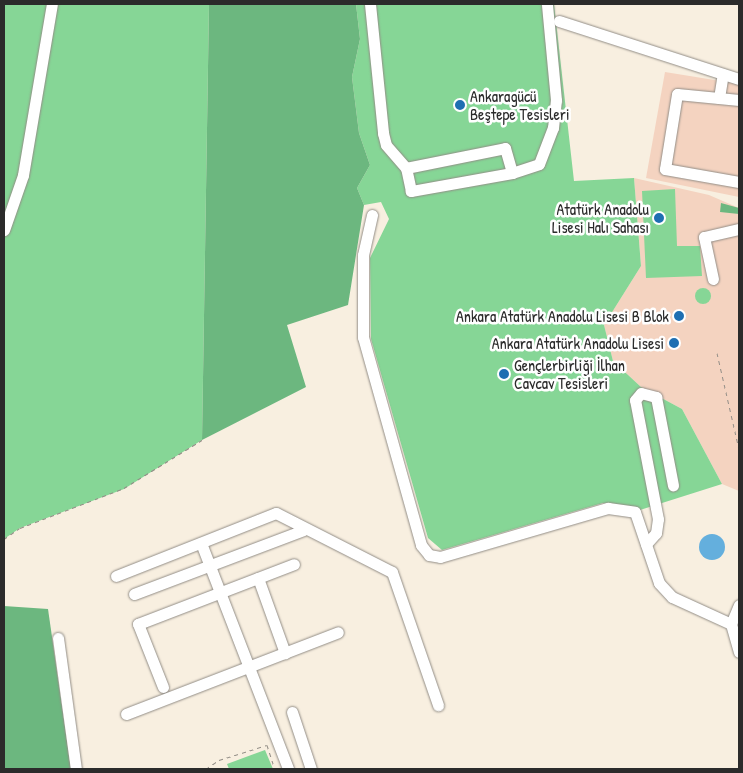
<!DOCTYPE html>
<html>
<head>
<meta charset="utf-8">
<style>
  body { margin:0 }
  #map { position:relative; width:743px; height:773px; overflow:hidden; background:#f8efe0; font-family:"Patrick Hand",sans-serif }
  div>[style] { position:absolute }
  .built>* { inset:0; background:#f4d3c0 }
  .green>* { inset:0; background:#86d696 }
  .round { border-radius:50% }
  .forest>* { inset:0; background:#6cb77f }
  .water>* { inset:0; background:#64afdd }
  .path>* { height:1px; margin-top:-0.5px; transform-origin:0; background:repeating-linear-gradient(90deg,#928d86 0 4px,transparent 0 8px) }
  .roads { filter:drop-shadow(0 0 1px #928d86) drop-shadow(0 0 1px #928d86) }
  .minor>* { height:11px; margin:-5.5px; padding:0 5.5px; transform-origin:5.5px; border-radius:5.5px; background:#fff }
  .dots>* { width:14px; height:14px; translate:-50% -50%; box-sizing:border-box; border:2px solid #fff; border-radius:50% }
  span { translate:-50% -50%; white-space:nowrap; text-align:center; line-height:1.15; -webkit-text-stroke:5px #fff; paint-order:stroke }
  .poi-label { font-size:16px; color:#2b2b2b }
  .left { translate:0 -50%; text-align:left }
  .right { translate:-100% -50%; text-align:right }
  .frame { position:absolute; inset:0; border:5px solid #2b2b2b; pointer-events:none }
</style>
</head>
<body>
<div id="map">
  <div class="built">
    <i style="clip-path:polygon(665px 72px,739px 84px,739px 197px,646px 178px)"></i>
    <i style="clip-path:polygon(634px 178px,709px 195px,739px 208px,739px 491px,722px 484px,682px 409px,641px 387px,613px 361px,604px 325px,641px 266px)"></i>
  </div>
  <div class="green">
    <i style="clip-path:polygon(4px 4px,209px 4px,202px 440px,124px 489px,20px 528px,4px 539px)"></i>
    <i style="clip-path:polygon(356px 4px,554px 4px,574px 181px,634px 178px,641px 266px,604px 325px,613px 361px,641px 387px,682px 409px,722px 484px,640px 510px,603px 503px,442px 550px,428px 538px,371px 339px,370px 258px,389px 219px,381px 202px,364px 205px,357px 188px,370px 165px,359px 133px,352px 77px,360px 39px)"></i>
    <i style="clip-path:polygon(675px 189px,677px 246px,700px 246px,702px 276px,646px 278px,642px 191px)"></i>
    <i class="round" style="left:695px;top:288px;width:16px;height:16px"></i>
    <i style="clip-path:polygon(265px 750px,273px 769px,229px 769px,227px 764px)"></i>
  </div>
  <div class="forest">
    <i style="clip-path:polygon(209px 4px,356px 4px,360px 39px,352px 77px,359px 133px,370px 165px,357px 188px,364px 205px,348px 305px,287px 325px,306px 387px,202px 440px)"></i>
    <i style="clip-path:polygon(721px 203px,739px 208px,739px 214px,720px 212px)"></i>
    <i style="clip-path:polygon(4px 606px,48px 609px,71px 769px,4px 769px)"></i>
  </div>
  <div class="water">
    <i class="round" style="left:699px;top:534px;width:26px;height:26px"></i>
  </div>
  <div class="path">
    <i style="left:717px;top:353px;width:98px;rotate:77.1deg"></i>
    <i style="left:4px;top:539px;width:19px;rotate:-35deg"></i>
    <i style="left:20px;top:528px;width:111px;rotate:-21deg"></i>
    <i style="left:124px;top:488px;width:92px;rotate:-31.6deg"></i>
    <i style="left:206px;top:769px;width:16px;rotate:-35deg"></i>
    <i style="left:219px;top:760px;width:50px;rotate:-17.4deg"></i>
    <i style="left:267px;top:745px;width:25px;rotate:72deg"></i>
  </div>
  <div class="roads">
    <div class="minor">
      <i style="left:370px;top:4px;width:130px;rotate:84.2deg"></i>
      <i style="left:383px;top:133px;width:12px;rotate:76deg"></i>
      <i style="left:386px;top:145px;width:30px;rotate:49deg"></i>
      <i style="left:559px;top:21px;width:189px;rotate:17.9deg"></i>
      <i style="left:719px;top:98px;width:24px;rotate:-81deg"></i>
      <i style="left:739px;top:100px;width:62px;rotate:-174.5deg"></i>
      <i style="left:677px;top:94px;width:76px;rotate:99.1deg"></i>
      <i style="left:665px;top:169px;width:75px;rotate:10deg"></i>
      <i style="left:505px;top:148px;width:26px;rotate:74deg"></i>
      <i style="left:512px;top:173px;width:103px;rotate:169.9deg"></i>
      <i style="left:411px;top:191px;width:24px;rotate:-102deg"></i>
      <i style="left:406px;top:168px;width:101px;rotate:-11.4deg"></i>
      <i style="left:512px;top:173px;width:28px;rotate:-18deg"></i>
      <i style="left:539px;top:164px;width:39px;rotate:-69deg"></i>
      <i style="left:553px;top:128px;width:28px;rotate:-84deg"></i>
      <i style="left:556px;top:100px;width:96px;rotate:-95.4deg"></i>
      <i style="left:372px;top:215px;width:41px;rotate:102.7deg"></i>
      <i style="left:363px;top:255px;width:82px;rotate:90deg"></i>
      <i style="left:363px;top:337px;width:216px;rotate:74.4deg"></i>
      <i style="left:421px;top:545px;width:13px;rotate:51deg"></i>
      <i style="left:429px;top:555px;width:11px;rotate:10deg"></i>
      <i style="left:440px;top:557px;width:175px;rotate:-16.3deg"></i>
      <i style="left:608px;top:508px;width:27px;rotate:8deg"></i>
      <i style="left:635px;top:512px;width:75px;rotate:71.3deg"></i>
      <i style="left:659px;top:583px;width:19px;rotate:47deg"></i>
      <i style="left:672px;top:597px;width:65px;rotate:24.6deg"></i>
      <i style="left:4px;top:230px;width:58px;rotate:-70.9deg"></i>
      <i style="left:23px;top:175px;width:173px;rotate:-80.4deg"></i>
      <i style="left:713px;top:279px;width:43px;rotate:-102.1deg"></i>
      <i style="left:704px;top:237px;width:36px;rotate:-13deg"></i>
      <i style="left:201px;top:543px;width:242px;rotate:68.9deg"></i>
      <i style="left:646px;top:544px;width:15px;rotate:-48deg"></i>
      <i style="left:656px;top:533px;width:14px;rotate:-82deg"></i>
      <i style="left:658px;top:519px;width:121px;rotate:-100.9deg"></i>
      <i style="left:635px;top:400px;width:9px;rotate:-49deg"></i>
      <i style="left:641px;top:393px;width:16px;rotate:15deg"></i>
      <i style="left:656px;top:397px;width:90px;rotate:79.1deg"></i>
      <i style="left:116px;top:576px;width:172px;rotate:-21.5deg"></i>
      <i style="left:276px;top:513px;width:130px;rotate:27deg"></i>
      <i style="left:392px;top:572px;width:141px;rotate:70.9deg"></i>
      <i style="left:258px;top:578px;width:80px;rotate:70.2deg"></i>
      <i style="left:134px;top:594px;width:181px;rotate:-20.7deg"></i>
      <i style="left:739px;top:605px;width:21px;rotate:113deg"></i>
      <i style="left:731px;top:624px;width:29px;rotate:74deg"></i>
      <i style="left:58px;top:638px;width:132px;rotate:82.2deg"></i>
      <i style="left:163px;top:687px;width:68px;rotate:-111.6deg"></i>
      <i style="left:138px;top:624px;width:167px;rotate:-21deg"></i>
      <i style="left:292px;top:712px;width:60px;rotate:71.6deg"></i>
      <i style="left:126px;top:714px;width:227px;rotate:-21.1deg"></i>
    </div>
  </div>
  <div class="dots">
    <i style="left:460px;top:105px;background:#1f6fb2"></i>
    <i style="left:659px;top:218px;background:#1f6fb2"></i>
    <i style="left:679px;top:316px;background:#1f6fb2"></i>
    <i style="left:674px;top:343px;background:#1f6fb2"></i>
    <i style="left:504px;top:374px;background:#1f6fb2"></i>
  </div>
  <div class="poi-label">
    <span class="left" style="left:470px;top:105px">Ankaragücü<br>Beştepe Tesisleri</span>
    <span class="right" style="left:649px;top:218px">Atatürk Anadolu<br>Lisesi Halı Sahası</span>
    <span class="right" style="left:669px;top:316px">Ankara Atatürk Anadolu Lisesi B Blok</span>
    <span class="right" style="left:664px;top:343px">Ankara Atatürk Anadolu Lisesi</span>
    <span class="left" style="left:514px;top:374px">Gençlerbirliği İlhan<br>Cavcav Tesisleri</span>
  </div>
  <div class="frame"></div>
</div>
</body>
</html>
